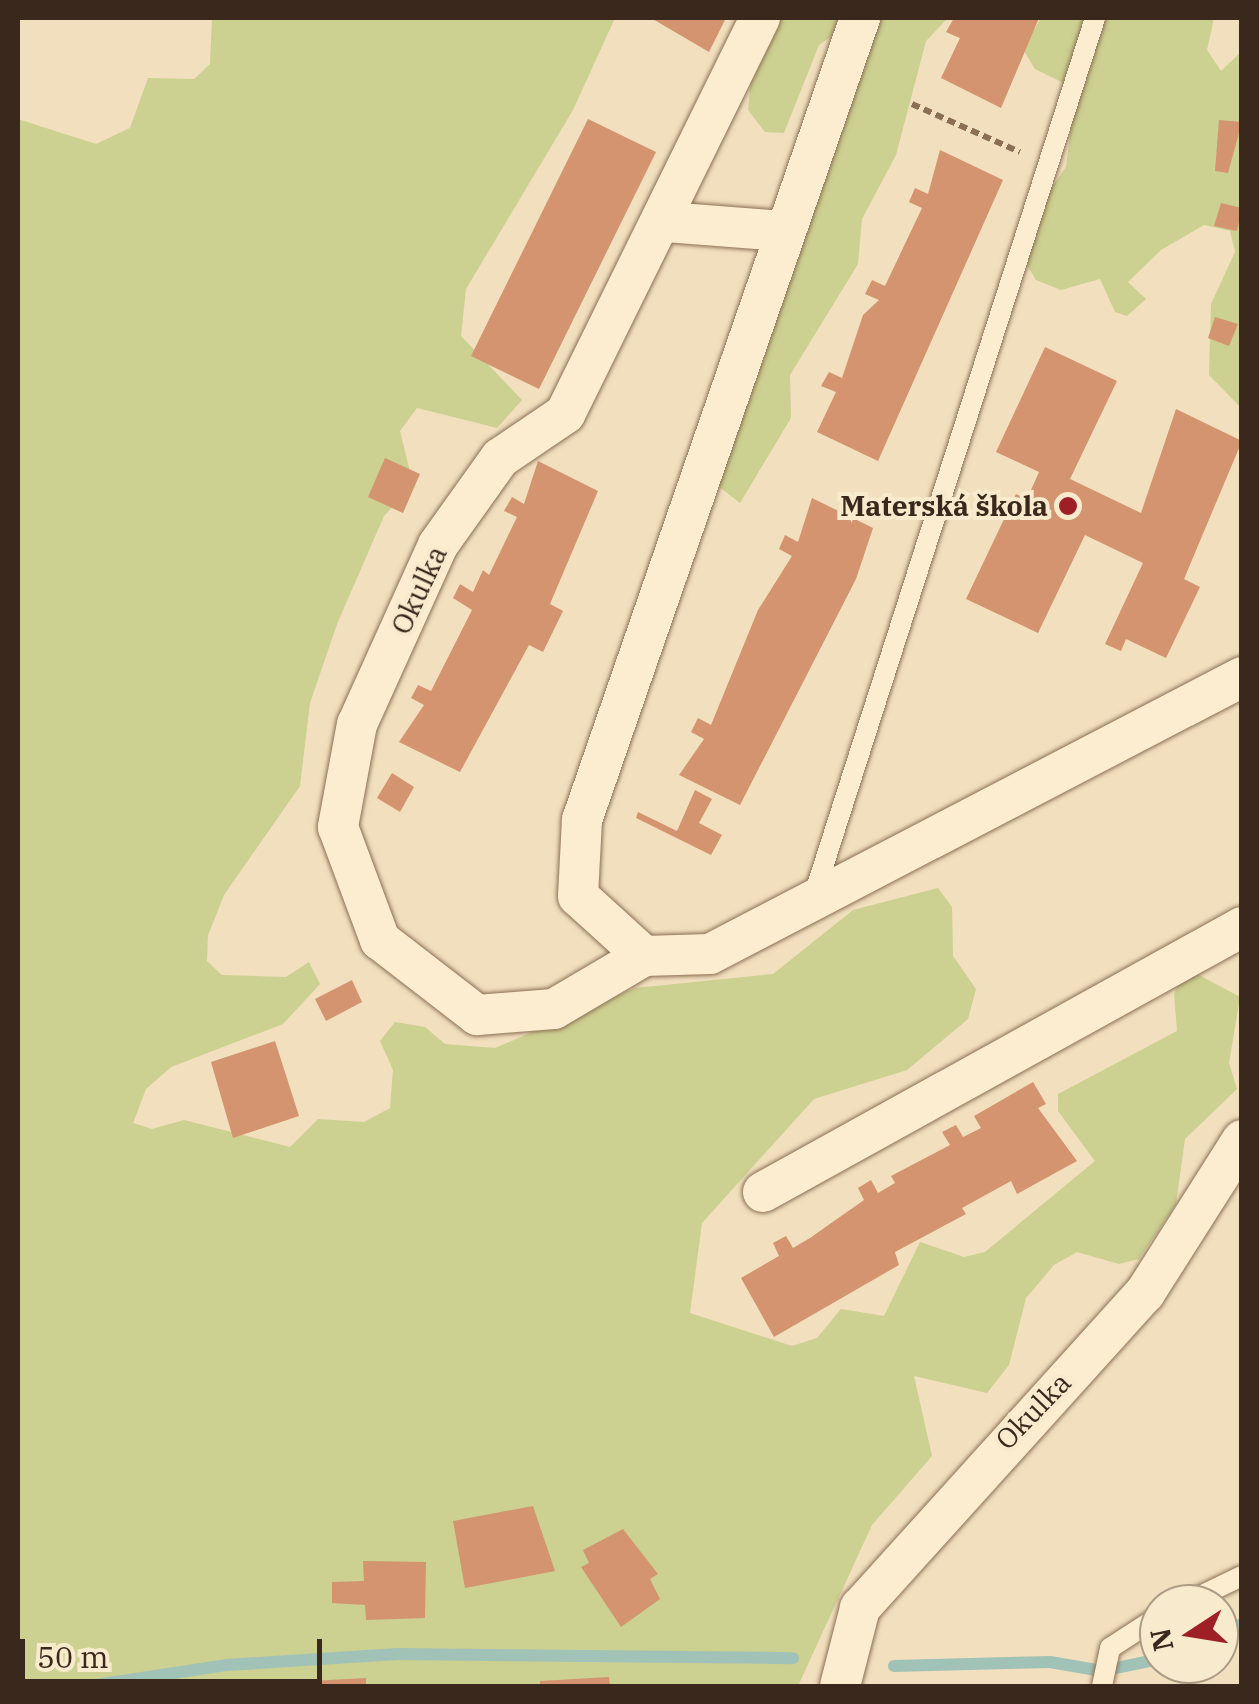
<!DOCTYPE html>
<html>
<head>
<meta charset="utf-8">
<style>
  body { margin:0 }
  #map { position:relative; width:1259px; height:1704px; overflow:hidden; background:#f1dfbd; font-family:"IBM Plex Serif",serif }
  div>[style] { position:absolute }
  .green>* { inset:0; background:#ccd090 }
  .stream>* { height:12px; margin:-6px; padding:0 6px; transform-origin:6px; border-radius:6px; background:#a1c2b7 }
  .building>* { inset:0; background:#d3946f }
  .path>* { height:6px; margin-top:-3px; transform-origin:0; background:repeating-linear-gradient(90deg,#8b6f55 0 8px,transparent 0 13px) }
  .roads { filter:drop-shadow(0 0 2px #8b6f55) drop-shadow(0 0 2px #8b6f55) }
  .service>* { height:20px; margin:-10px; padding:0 10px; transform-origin:10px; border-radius:10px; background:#fcedd1 }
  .minor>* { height:40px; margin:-20px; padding:0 20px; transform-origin:20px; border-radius:20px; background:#fcedd1 }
  .dots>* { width:28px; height:28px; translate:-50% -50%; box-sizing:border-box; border:5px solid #f8eacd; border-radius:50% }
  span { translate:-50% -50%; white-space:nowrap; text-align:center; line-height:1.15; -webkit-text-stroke:8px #f8eacd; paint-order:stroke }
  .poi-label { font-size:28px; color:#39281b; font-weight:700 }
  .right { translate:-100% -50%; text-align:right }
  .street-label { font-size:28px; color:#39281b }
  .frame { position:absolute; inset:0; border:20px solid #39281b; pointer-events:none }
  .north { position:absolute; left:1139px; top:1584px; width:100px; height:100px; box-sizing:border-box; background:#f8eacd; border:2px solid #ac9c86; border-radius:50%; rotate:258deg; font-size:28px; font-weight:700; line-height:40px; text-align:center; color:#39281b }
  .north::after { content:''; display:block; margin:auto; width:35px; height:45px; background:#9f1f26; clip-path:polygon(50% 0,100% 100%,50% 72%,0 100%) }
  .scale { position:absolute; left:20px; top:1639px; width:302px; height:45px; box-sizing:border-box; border:5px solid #39281b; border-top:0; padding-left:12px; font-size:30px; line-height:35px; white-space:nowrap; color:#39281b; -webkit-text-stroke:8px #f8eacd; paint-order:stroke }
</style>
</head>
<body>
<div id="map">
  <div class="green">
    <i style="clip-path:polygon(212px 18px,615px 18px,573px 110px,466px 289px,461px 336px,522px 400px,497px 428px,417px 408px,400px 431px,413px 484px,384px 516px,337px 624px,310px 703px,300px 786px,224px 895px,208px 935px,207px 961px,222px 975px,286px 977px,309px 962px,320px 984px,283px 1024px,171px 1067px,146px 1089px,133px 1123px,152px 1129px,184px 1120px,290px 1147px,318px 1119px,364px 1122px,390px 1108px,393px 1070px,380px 1041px,395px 1022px,425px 1027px,445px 1044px,495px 1048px,635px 988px,773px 974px,853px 910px,938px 888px,952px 907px,953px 956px,976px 989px,968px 1019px,907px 1070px,814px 1099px,702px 1223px,690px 1313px,792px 1346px,817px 1338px,841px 1309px,884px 1316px,920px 1242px,964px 1257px,985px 1252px,1095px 1161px,1058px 1111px,1058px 1094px,1177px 1031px,1174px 994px,1186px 968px,1240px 997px,1229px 1063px,1237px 1089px,1185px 1139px,1176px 1204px,1139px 1259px,1119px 1264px,1077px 1252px,1054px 1265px,1026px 1298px,1009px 1365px,987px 1393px,914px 1376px,932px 1456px,872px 1525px,798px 1686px,18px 1686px,18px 119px,96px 144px,130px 128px,148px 78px,194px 79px,210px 64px)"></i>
    <i style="clip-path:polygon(773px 18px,948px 18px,926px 41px,896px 155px,862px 219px,858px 264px,790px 375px,791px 418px,740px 503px,713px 482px,716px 453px,764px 359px,802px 191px,853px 100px,862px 45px,849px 24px,819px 45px,784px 133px,765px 132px,748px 110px,752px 67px,771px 43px)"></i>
    <i style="clip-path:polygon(1041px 18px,1214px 18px,1207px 50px,1221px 71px,1241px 52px,1241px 408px,1209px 375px,1211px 304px,1235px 252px,1230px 231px,1204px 225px,1161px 250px,1128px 282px,1146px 299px,1127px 316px,1115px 312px,1100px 279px,1061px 290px,1036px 280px,1013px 242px,1066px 167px,1076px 89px,1035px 69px,1023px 49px)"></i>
  </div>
  <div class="stream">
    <i style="left:1219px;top:1635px;width:25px;rotate:-26deg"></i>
    <i style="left:894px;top:1666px;width:156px;rotate:-1.5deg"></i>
    <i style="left:1050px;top:1662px;width:53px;rotate:9.8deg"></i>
    <i style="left:1102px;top:1671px;width:58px;rotate:-11.9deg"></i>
    <i style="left:89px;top:1686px;width:140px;rotate:-8.7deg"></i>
    <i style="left:227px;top:1665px;width:171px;rotate:-3.7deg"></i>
    <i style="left:398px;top:1654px;width:395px;rotate:0.6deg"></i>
  </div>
  <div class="building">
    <i style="clip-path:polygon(651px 18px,726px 18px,709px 52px)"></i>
    <i style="clip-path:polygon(954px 18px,1039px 18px,1001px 108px,941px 78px,960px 38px,946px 32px)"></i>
    <i style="clip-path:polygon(588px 119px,656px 152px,539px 389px,471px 356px)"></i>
    <i style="clip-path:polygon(1219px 120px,1242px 122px,1228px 173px,1215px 171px)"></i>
    <i style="clip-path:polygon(940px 150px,1003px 180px,878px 461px,817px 432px,836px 392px,821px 386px,829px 372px,842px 378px,863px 315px,879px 300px,865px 294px,872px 280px,885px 286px,922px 208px,909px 202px,915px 188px,928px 194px)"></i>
    <i style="clip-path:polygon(1221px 203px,1242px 208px,1237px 231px,1214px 226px)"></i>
    <i style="clip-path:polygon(1215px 317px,1238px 324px,1229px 346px,1208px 338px)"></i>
    <i style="clip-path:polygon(1045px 347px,1117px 381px,1070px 479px,1141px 513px,1176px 409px,1242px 441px,1184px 579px,1200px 587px,1166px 658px,1126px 639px,1121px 651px,1105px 644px,1143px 563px,1085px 535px,1038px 633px,966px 599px,1016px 494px,1027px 499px,1039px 472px,996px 452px)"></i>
    <i style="clip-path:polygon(385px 458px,420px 474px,403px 513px,368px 497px)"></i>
    <i style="clip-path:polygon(538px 461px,598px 491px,550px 604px,563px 611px,543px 652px,529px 645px,460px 772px,399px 742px,424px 705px,411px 698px,418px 685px,431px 691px,472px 610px,453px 598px,460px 584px,473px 592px,483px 570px,489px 575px,517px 517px,504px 511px,512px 497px,524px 504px)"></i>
    <i style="clip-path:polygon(812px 498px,873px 528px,856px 579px,740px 805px,679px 775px,704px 739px,691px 732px,698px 718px,711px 725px,758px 610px,792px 556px,779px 549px,785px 535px,798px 542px)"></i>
    <i style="clip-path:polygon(392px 773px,414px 787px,400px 812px,377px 798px)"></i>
    <i style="clip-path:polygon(695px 790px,712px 799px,699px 823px,722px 835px,711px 855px,636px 818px,638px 812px,677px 831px)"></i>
    <i style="clip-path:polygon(352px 980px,362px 1002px,326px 1021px,315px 999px)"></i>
    <i style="clip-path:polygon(275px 1041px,299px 1116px,233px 1138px,211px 1062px)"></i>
    <i style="clip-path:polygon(1033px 1082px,1046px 1104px,1038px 1108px,1077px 1161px,1017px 1194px,1011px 1181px,962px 1208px,966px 1214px,895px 1252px,899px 1265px,774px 1337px,741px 1278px,779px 1256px,773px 1243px,786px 1236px,793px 1248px,810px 1238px,864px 1200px,858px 1188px,871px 1180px,878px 1193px,895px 1183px,891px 1176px,950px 1145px,942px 1132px,956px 1125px,963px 1137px,981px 1128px,974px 1116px)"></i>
    <i style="clip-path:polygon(533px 1506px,555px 1571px,465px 1588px,453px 1521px)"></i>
    <i style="clip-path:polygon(623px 1529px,658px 1574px,650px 1579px,660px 1599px,621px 1627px,581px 1567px,589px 1563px,583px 1550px)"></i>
    <i style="clip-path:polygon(363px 1561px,426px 1562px,425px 1618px,366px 1620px,365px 1605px,332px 1603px,332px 1582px,364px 1581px)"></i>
    <i style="clip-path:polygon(609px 1677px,610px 1686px,540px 1686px,540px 1681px)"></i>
    <i style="clip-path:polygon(366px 1678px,366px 1686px,312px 1686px,311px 1681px)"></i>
  </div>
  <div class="path">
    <i style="left:912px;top:104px;width:118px;rotate:24deg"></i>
  </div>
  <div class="roads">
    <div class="service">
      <i style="left:814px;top:895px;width:921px;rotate:-72.23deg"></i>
      <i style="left:1184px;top:1604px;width:64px;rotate:-25.8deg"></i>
      <i style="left:1102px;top:1686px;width:39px;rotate:-78deg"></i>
      <i style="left:1110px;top:1648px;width:59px;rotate:-33.1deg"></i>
    </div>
    <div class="minor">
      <i style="left:760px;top:18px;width:441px;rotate:116.2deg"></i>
      <i style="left:565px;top:414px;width:78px;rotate:145.9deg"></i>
      <i style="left:500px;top:458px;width:107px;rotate:125.5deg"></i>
      <i style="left:438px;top:545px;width:196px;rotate:114.3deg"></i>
      <i style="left:357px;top:724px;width:105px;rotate:100.5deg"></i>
      <i style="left:338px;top:827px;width:121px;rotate:69.6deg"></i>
      <i style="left:380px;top:940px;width:123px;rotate:37.7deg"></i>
      <i style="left:477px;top:1015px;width:77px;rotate:-4.5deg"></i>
      <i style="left:554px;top:1009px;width:104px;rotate:-30.5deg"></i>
      <i style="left:644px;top:956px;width:66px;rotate:-1.7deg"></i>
      <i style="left:710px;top:954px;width:600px;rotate:-27.5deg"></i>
      <i style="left:666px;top:222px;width:117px;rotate:4.4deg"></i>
      <i style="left:644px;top:956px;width:89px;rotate:-137.7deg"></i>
      <i style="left:578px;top:896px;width:76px;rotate:-87deg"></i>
      <i style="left:582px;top:820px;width:849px;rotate:-70.88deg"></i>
      <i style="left:763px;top:1192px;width:547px;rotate:-28.95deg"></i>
      <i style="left:840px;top:1686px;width:81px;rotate:-75.6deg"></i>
      <i style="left:860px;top:1608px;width:425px;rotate:-47.9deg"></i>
      <i style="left:1145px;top:1293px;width:181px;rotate:-57.6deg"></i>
    </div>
  </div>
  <div class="dots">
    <i style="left:1068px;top:506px;background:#9f1f26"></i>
  </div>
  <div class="poi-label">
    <span class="right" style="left:1048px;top:506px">Materská škola</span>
  </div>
  <div class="street-label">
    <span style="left:419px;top:590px;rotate:-65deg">Okulka</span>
    <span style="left:1033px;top:1411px;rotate:-46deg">Okulka</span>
  </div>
  <div class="frame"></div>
  <div class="north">N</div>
  <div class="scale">50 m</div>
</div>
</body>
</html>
